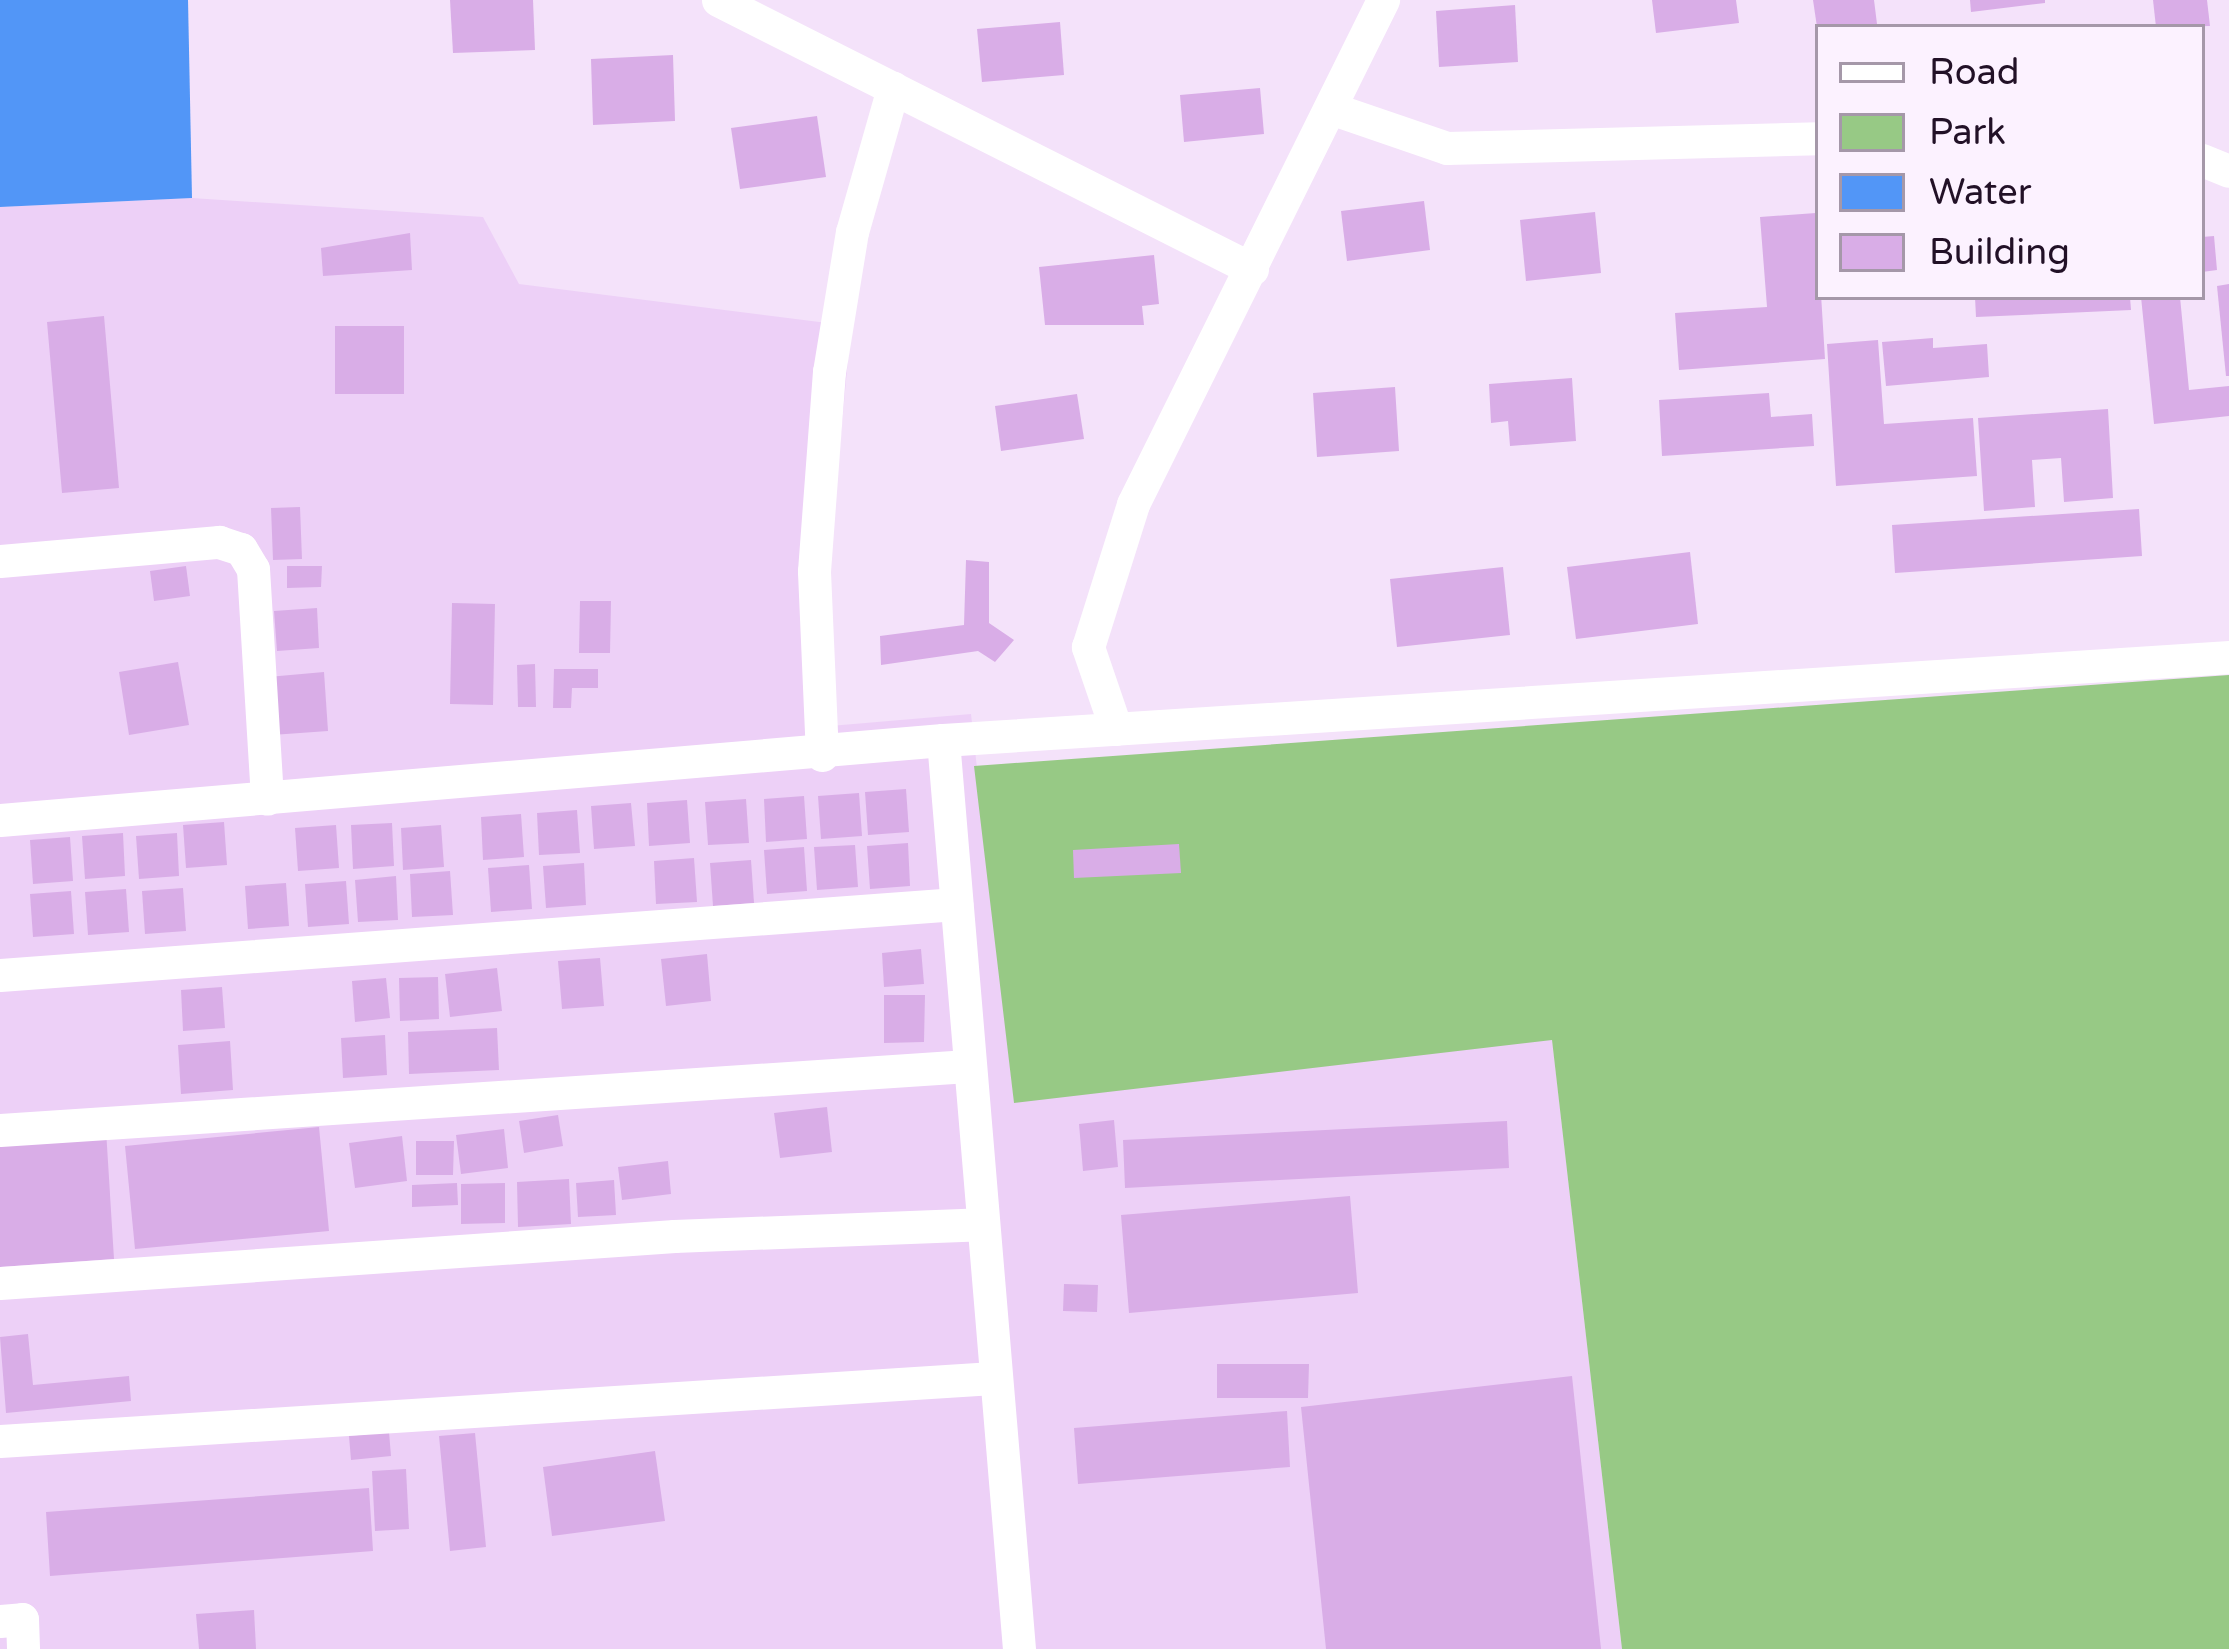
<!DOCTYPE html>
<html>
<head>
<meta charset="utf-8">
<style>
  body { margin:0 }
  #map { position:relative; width:2229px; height:1649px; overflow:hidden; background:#f4e2fa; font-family:"Varela Round",sans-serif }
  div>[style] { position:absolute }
  .built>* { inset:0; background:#edd0f7 }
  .green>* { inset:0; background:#97c985 }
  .water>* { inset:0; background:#5296f7 }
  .building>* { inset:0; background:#d9ade7 }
  .minor>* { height:33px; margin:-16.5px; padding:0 16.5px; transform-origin:16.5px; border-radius:16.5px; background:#fff }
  span { translate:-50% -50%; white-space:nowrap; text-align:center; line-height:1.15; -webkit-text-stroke:9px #fcf2ff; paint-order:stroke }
  .legend { position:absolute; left:1815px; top:24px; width:390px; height:276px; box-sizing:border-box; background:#fcf2ff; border:3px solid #a598a9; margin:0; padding:15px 21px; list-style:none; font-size:36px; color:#221127 }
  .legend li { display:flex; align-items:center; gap:24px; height:60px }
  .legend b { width:60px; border:3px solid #a598a9 }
</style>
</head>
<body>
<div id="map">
  <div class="built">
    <i style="clip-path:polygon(192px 198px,483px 217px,519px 284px,851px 326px,829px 567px,830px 726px,971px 714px,1014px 1102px,1552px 1039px,1622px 1649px,0 1649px,0 207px)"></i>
  </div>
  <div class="green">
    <i style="clip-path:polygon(2229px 675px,2229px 1649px,1622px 1649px,1552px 1040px,1014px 1103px,974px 766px)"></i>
  </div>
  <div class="water">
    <i style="clip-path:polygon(0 0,188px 0,192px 198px,0 207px)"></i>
  </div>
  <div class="building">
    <i style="clip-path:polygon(450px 0,533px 0,535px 50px,453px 53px)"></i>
    <i style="clip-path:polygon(1652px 0,1736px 0,1739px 23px,1656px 33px)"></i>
    <i style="clip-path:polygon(1813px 0,1874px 0,1877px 24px,1817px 27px)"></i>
    <i style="clip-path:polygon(1970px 0,2045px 0,2045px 3px,1971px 12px)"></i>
    <i style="clip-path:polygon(2153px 0,2207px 0,2210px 26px,2156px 27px)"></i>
    <i style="clip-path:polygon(1515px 5px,1518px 62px,1439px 67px,1436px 11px)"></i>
    <i style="clip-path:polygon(1060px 22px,1064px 75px,982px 82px,977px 29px)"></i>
    <i style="clip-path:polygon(673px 55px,675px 121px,593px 125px,591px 59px)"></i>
    <i style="clip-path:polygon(1260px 88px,1264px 134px,1184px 142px,1180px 95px)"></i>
    <i style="clip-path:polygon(817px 116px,826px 177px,740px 189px,731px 128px)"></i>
    <i style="clip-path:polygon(1424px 201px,1430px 250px,1347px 261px,1341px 211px)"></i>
    <i style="clip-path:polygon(1595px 212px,1601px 273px,1526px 281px,1520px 220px)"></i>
    <i style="clip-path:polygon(1816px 213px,1825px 359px,1679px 370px,1675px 313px,1767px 307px,1760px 217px)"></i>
    <i style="clip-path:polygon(410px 233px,412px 270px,323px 276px,321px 248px)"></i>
    <i style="clip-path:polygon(2214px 236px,2217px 270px,2202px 272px,2202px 237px)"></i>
    <i style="clip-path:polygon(1154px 255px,1159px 304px,1142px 306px,1144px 325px,1045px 325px,1039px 267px)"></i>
    <i style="clip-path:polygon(2229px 284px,2229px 376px,2226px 376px,2217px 286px)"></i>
    <i style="clip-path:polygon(1975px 297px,2130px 297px,2131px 310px,1976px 317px)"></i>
    <i style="clip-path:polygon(2141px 297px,2180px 297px,2189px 390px,2229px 386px,2229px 416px,2154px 424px)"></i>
    <i style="clip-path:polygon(104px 316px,119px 488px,62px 493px,47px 322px)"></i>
    <i style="clip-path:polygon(335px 326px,404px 326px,404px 394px,335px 394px)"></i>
    <i style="clip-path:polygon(1933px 338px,1933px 348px,1987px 344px,1989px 377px,1886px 386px,1882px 342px)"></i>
    <i style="clip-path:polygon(1878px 340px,1884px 424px,1973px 418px,1977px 476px,1836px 486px,1827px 344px)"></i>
    <i style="clip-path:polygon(1572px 378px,1576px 441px,1510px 446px,1508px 421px,1491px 423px,1489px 384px)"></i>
    <i style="clip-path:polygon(1395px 387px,1399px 451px,1317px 457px,1313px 393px)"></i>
    <i style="clip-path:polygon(1769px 393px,1771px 417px,1812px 414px,1814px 446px,1662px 456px,1659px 400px)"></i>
    <i style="clip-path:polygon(1077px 394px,1084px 439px,1001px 451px,995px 406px)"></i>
    <i style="clip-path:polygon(2108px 409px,2113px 498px,2064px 502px,2061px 458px,2032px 460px,2035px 507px,1984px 511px,1978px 418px)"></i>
    <i style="clip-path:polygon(300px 507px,302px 559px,273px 560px,271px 508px)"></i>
    <i style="clip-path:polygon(2139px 509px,2142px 556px,1895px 573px,1892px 525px)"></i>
    <i style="clip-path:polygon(1690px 552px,1698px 624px,1576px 639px,1567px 567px)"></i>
    <i style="clip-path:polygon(966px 560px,989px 562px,989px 623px,1014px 640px,995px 662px,978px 651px,881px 665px,880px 636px,964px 625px)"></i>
    <i style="clip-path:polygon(186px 566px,190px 596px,154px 601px,150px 571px)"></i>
    <i style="clip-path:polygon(287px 566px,322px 566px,321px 587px,287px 588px)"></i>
    <i style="clip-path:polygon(1503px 567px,1510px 635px,1397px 647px,1390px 579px)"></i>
    <i style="clip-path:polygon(580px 601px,611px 601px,610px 653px,579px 653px)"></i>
    <i style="clip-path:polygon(452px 603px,495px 604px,493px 705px,450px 704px)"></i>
    <i style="clip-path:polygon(317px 608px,319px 648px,277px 651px,274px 611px)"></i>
    <i style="clip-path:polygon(178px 662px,189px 725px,129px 735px,119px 672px)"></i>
    <i style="clip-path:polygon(535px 664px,536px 707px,518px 707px,517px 665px)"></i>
    <i style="clip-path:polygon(554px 669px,598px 669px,598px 688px,572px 688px,571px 708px,553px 708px)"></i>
    <i style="clip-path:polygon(324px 672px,328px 731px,272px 735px,268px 677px)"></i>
    <i style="clip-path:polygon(906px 789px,909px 832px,868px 835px,865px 792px)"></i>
    <i style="clip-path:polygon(859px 793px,862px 836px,821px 839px,818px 796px)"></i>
    <i style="clip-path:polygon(804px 796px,807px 839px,766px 842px,764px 799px)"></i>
    <i style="clip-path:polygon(746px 799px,749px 843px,708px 845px,705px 802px)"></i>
    <i style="clip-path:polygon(687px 800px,690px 843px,649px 846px,647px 803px)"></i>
    <i style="clip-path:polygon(631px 803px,635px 846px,594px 849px,591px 806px)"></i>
    <i style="clip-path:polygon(577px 810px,580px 853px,539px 855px,537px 813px)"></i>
    <i style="clip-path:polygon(521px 814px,524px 857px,483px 860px,481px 817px)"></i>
    <i style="clip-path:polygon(224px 822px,227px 865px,186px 868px,183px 825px)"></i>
    <i style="clip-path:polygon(392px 823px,394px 866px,353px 869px,351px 825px)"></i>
    <i style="clip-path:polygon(336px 825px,339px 868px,298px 871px,295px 828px)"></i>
    <i style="clip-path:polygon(441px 825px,444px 867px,403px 870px,401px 828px)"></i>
    <i style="clip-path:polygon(123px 833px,125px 876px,85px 879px,82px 836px)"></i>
    <i style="clip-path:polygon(177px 833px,179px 876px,139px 879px,136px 836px)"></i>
    <i style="clip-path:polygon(70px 837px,73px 881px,33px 884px,30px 840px)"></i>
    <i style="clip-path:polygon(908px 843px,910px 886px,870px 889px,867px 846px)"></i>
    <i style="clip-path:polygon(1179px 844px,1181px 873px,1074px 878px,1073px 850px)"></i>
    <i style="clip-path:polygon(855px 845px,858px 887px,817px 890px,814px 847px)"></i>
    <i style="clip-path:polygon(804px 847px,807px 891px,767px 894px,764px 850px)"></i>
    <i style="clip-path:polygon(694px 858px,697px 902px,656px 904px,654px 861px)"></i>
    <i style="clip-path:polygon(751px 860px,754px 903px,713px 906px,710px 863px)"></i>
    <i style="clip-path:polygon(584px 863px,586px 905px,546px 908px,543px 866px)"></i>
    <i style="clip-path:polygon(529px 865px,532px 909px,491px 912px,488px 868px)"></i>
    <i style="clip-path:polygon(450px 871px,453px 915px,412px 917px,410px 874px)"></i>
    <i style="clip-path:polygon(396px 876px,398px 920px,358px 922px,355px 880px)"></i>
    <i style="clip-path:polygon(346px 881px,349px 924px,308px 927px,305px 884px)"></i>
    <i style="clip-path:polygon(286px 883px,289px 926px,248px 929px,245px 886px)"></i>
    <i style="clip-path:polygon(183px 888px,186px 931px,145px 934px,142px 891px)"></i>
    <i style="clip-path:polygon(126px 889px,129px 932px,88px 935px,85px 892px)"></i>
    <i style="clip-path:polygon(71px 891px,74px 934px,33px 937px,30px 894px)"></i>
    <i style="clip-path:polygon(921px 949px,924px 984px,884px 987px,882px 953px)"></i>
    <i style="clip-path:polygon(707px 954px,711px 1001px,666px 1006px,661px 959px)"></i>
    <i style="clip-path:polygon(600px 958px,604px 1006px,562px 1009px,558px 961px)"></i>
    <i style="clip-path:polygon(497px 968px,502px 1011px,450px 1017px,445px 974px)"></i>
    <i style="clip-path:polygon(438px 977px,439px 1019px,400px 1021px,399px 978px)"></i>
    <i style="clip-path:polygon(386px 978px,390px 1018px,355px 1022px,352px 981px)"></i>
    <i style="clip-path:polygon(222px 987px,225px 1028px,183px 1031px,181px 990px)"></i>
    <i style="clip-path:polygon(884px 995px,925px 995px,924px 1042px,884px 1043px)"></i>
    <i style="clip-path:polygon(497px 1028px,499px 1070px,409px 1074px,408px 1032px)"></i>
    <i style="clip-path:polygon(385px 1035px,387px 1075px,343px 1078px,341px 1038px)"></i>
    <i style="clip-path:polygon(230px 1041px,233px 1090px,181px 1094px,178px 1045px)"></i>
    <i style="clip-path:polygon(827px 1107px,832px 1152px,780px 1158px,774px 1113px)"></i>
    <i style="clip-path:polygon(558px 1115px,563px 1146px,524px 1153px,519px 1121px)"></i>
    <i style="clip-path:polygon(1114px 1120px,1118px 1167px,1083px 1171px,1079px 1124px)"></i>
    <i style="clip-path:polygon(1507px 1121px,1509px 1168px,1125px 1188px,1123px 1140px)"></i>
    <i style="clip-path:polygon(319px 1127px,329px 1231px,135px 1249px,125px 1146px)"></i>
    <i style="clip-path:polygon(504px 1129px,508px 1168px,461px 1174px,456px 1135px)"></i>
    <i style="clip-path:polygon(106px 1130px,114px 1259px,0 1267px,0 1137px)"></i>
    <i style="clip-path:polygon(402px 1136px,407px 1181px,355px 1188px,349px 1143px)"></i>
    <i style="clip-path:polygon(416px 1141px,454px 1141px,453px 1175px,416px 1175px)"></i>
    <i style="clip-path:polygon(668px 1161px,671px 1194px,622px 1200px,618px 1167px)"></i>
    <i style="clip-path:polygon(569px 1179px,571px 1224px,518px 1227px,517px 1182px)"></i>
    <i style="clip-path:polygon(614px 1180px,616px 1215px,578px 1217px,576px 1183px)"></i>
    <i style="clip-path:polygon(457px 1183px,458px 1205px,412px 1207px,412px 1185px)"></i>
    <i style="clip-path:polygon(505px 1183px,505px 1223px,461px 1224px,461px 1184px)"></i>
    <i style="clip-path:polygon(1350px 1196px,1358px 1293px,1129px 1313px,1121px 1215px)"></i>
    <i style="clip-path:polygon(1064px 1284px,1098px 1285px,1097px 1312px,1063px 1311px)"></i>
    <i style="clip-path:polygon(28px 1334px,33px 1385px,129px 1376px,131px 1401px,6px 1413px,0 1337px)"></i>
    <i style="clip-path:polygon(1217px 1364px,1309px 1364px,1308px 1398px,1217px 1398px)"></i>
    <i style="clip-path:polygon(1572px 1376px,1601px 1649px,1326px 1649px,1301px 1407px)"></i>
    <i style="clip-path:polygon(1287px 1411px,1290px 1467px,1078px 1484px,1074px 1428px)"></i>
    <i style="clip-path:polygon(389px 1432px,391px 1456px,351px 1460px,349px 1436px)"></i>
    <i style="clip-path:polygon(475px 1433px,486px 1547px,450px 1551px,439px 1436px)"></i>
    <i style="clip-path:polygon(655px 1451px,665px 1521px,552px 1536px,543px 1467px)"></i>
    <i style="clip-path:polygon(406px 1469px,409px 1529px,375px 1531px,372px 1471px)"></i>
    <i style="clip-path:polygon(369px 1488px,373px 1551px,50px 1576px,46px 1512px)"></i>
    <i style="clip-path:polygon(254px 1610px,256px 1649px,199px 1649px,196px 1614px)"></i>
  </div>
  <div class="minor">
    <i style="left:718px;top:0;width:598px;rotate:26.74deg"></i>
    <i style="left:1333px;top:109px;width:120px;rotate:18.9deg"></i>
    <i style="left:1447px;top:148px;width:371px;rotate:-1.5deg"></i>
    <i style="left:2202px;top:160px;width:29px;rotate:22deg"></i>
    <i style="left:0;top:561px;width:220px;rotate:-5deg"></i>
    <i style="left:219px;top:542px;width:23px;rotate:18deg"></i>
    <i style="left:241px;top:549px;width:23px;rotate:59deg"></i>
    <i style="left:253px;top:569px;width:230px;rotate:86.5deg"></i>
    <i style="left:1116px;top:729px;width:87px;rotate:-108.9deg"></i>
    <i style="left:1088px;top:647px;width:150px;rotate:-72.5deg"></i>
    <i style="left:1133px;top:504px;width:563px;rotate:-63.62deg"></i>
    <i style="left:943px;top:740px;width:912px;rotate:85.22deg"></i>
    <i style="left:822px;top:755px;width:184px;rotate:-92.5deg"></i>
    <i style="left:814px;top:571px;width:200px;rotate:-85.7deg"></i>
    <i style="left:829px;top:372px;width:142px;rotate:-80.7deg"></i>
    <i style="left:852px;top:232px;width:150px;rotate:-74.1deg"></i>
    <i style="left:0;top:820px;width:946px;rotate:-4.85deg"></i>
    <i style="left:943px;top:740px;width:1289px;rotate:-3.69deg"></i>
    <i style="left:0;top:975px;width:959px;rotate:-4.25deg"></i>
    <i style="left:0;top:1130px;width:970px;rotate:-3.78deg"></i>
    <i style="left:0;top:1283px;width:676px;rotate:-3.99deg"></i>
    <i style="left:674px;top:1236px;width:307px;rotate:-2.2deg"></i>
    <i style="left:0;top:1441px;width:995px;rotate:-3.63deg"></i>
    <i style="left:0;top:1621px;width:22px;rotate:-5deg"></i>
    <i style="left:22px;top:1619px;width:30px;rotate:88deg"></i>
  </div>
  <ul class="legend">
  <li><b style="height:15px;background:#fff"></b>Road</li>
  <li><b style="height:33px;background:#97c985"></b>Park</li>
  <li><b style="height:33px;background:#5296f7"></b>Water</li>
  <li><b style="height:33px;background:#d9ade7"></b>Building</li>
  </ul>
</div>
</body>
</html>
